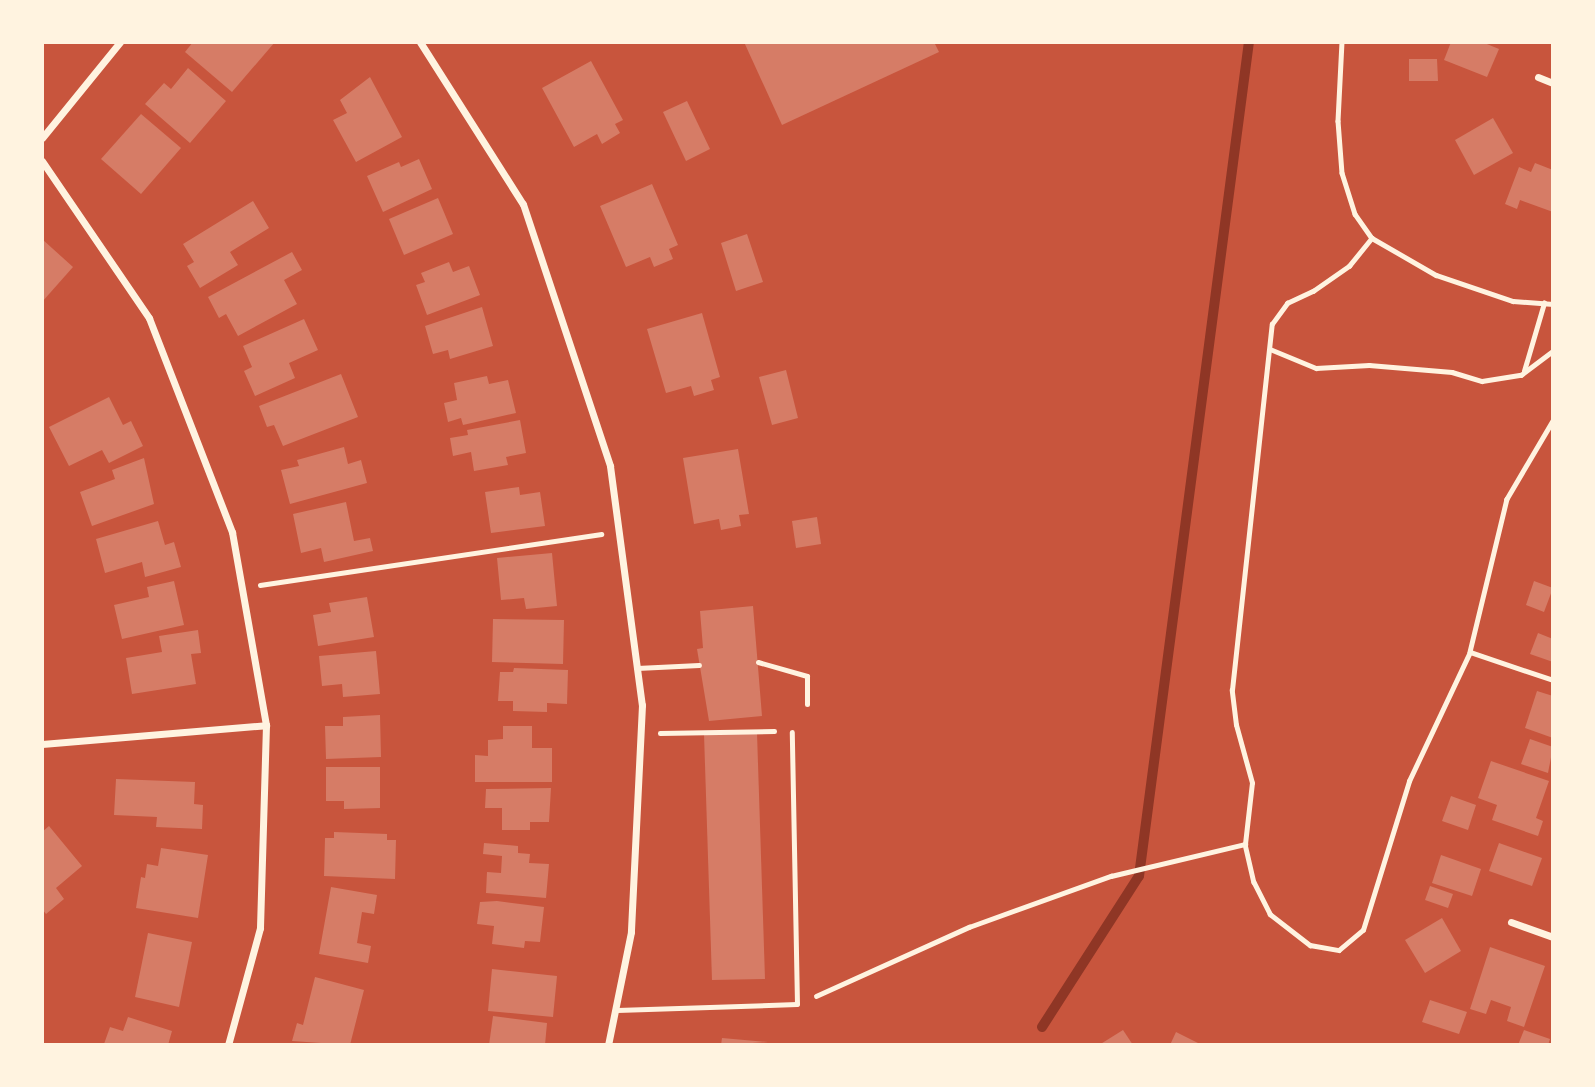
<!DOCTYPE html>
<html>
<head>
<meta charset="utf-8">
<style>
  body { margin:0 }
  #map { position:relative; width:1595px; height:1087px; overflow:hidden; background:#c8553d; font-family:"DejaVu Sans",sans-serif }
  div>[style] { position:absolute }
  .stream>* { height:10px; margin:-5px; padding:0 5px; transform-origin:5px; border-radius:5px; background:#8f3625 }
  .building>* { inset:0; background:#d67c66 }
  .path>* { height:4.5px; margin:-2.25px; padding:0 2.25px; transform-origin:2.25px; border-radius:2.25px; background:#fff3e0 }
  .service>* { height:5px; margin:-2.5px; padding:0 2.5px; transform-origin:2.5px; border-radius:2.5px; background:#fff3e0 }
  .minor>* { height:7px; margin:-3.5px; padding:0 3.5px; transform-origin:3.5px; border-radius:3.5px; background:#fff3e0 }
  span { translate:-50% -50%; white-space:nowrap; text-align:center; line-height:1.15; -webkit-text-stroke:7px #fff3e0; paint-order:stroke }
  .frame { position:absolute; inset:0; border:44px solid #fff3e0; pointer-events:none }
</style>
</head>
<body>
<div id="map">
  <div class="stream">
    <i style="left:1042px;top:1027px;width:179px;rotate:-57.3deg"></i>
    <i style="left:1139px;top:876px;width:841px;rotate:-82.49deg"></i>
  </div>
  <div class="building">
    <i style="clip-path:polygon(193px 42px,275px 42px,232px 92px,185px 52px)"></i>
    <i style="clip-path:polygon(744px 42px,934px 42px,939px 52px,782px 125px)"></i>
    <i style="clip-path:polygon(1451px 42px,1482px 42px,1499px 49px,1487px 77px,1444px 60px)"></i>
    <i style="clip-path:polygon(1409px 59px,1437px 59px,1438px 81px,1409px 81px)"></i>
    <i style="clip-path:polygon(591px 61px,623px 120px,615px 124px,620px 133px,602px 144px,597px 134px,574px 147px,542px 88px)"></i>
    <i style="clip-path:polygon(188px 68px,226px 101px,190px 143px,145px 104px,164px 83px,171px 89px)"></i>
    <i style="clip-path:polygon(370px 77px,402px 137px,356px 162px,333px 120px,347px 113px,340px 100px)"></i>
    <i style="clip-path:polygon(687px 101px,710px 149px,686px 161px,663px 112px)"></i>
    <i style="clip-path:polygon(141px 114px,181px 148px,141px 194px,101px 159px)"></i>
    <i style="clip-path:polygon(1493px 118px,1513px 153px,1474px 175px,1455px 140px)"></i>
    <i style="clip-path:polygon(419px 159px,432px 189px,383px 212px,367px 176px,399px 162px,401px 167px)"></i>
    <i style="clip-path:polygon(1535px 163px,1553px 170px,1553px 212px,1520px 200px,1517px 209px,1505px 204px,1519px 167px,1531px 172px)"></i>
    <i style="clip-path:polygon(652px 184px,678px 245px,669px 249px,673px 259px,654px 267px,650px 257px,626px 267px,600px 206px)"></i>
    <i style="clip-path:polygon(438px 198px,453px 234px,404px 255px,389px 219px)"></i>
    <i style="clip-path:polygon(253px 201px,269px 228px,230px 252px,238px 265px,200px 288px,187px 266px,194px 262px,183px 244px)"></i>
    <i style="clip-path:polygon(747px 234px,763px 282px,736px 291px,721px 243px)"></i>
    <i style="clip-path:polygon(42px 239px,73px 267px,42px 302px)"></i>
    <i style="clip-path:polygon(292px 252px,302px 270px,284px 280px,297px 304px,238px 336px,226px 314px,219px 318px,208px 297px)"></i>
    <i style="clip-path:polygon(449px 262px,453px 272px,469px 266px,480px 295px,427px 315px,416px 285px,425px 282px,421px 273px)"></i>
    <i style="clip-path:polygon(482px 307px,493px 346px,450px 359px,448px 350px,433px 354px,425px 326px)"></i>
    <i style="clip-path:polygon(702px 313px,720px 377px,711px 380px,714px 390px,694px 396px,691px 386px,666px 393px,647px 329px)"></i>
    <i style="clip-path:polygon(304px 319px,318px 350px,289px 363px,295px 378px,255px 396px,244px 371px,252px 367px,243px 346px)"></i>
    <i style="clip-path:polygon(786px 370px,798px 418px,772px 425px,759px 377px)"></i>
    <i style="clip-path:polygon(341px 374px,358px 417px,283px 446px,274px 425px,267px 427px,259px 406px)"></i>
    <i style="clip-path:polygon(487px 376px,489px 384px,508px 380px,516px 413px,463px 425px,461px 418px,448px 422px,444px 403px,457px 400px,454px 383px)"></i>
    <i style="clip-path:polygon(109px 397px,123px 425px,131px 421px,143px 446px,109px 463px,102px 450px,69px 466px,49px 427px)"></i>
    <i style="clip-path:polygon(520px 420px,526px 453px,506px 457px,508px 465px,474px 471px,471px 452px,453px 456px,450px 438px,468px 435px,467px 430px)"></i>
    <i style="clip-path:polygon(344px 447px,348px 464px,361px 460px,367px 483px,290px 504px,281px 470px,299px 466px,297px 460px)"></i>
    <i style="clip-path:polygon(738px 449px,749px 514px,739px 515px,741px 526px,721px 530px,719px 519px,694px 524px,683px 458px)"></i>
    <i style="clip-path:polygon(144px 458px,154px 504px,92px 526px,80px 492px,115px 479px,112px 470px)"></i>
    <i style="clip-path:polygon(519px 487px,520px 495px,540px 492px,545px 526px,491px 533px,485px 492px)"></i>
    <i style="clip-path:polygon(346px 502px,354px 541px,370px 538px,373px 551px,324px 562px,321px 548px,301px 553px,293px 514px)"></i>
    <i style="clip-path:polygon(817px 517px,821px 544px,796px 548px,792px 521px)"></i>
    <i style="clip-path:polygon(158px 521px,165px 545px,174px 542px,181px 567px,145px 577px,142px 562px,105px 573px,96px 539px)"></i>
    <i style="clip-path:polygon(552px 553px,557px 606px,526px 609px,524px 598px,501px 600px,497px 558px)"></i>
    <i style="clip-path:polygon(174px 581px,184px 625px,122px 639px,114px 605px,149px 597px,147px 587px)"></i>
    <i style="clip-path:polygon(1534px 581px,1553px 588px,1544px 612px,1526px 605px)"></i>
    <i style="clip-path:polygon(367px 597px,374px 637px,318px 646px,313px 615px,331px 612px,329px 603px)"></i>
    <i style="clip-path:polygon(753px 606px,762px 716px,709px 721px,697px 649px,703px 648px,700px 611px)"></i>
    <i style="clip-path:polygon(493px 619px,564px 620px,563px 664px,492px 662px)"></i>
    <i style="clip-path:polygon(198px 630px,201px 653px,191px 654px,196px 684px,132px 694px,126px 658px,162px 652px,159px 636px)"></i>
    <i style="clip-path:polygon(1538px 633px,1553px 639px,1553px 662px,1530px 654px)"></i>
    <i style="clip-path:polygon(376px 651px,380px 694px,343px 697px,342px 684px,322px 686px,319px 656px)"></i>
    <i style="clip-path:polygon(514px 668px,568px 670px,567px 704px,547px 703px,547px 712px,513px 711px,513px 701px,498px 701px,500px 672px,513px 672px)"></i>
    <i style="clip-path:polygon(1537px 691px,1553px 696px,1553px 738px,1525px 728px)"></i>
    <i style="clip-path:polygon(380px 715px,381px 757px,326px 759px,325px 726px,343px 726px,343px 717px)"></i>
    <i style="clip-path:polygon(503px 726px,532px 726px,532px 748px,552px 748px,552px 782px,475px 782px,475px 755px,488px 756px,488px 740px,503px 739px)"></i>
    <i style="clip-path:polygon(757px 733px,765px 979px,712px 980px,704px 734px)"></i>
    <i style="clip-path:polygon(1530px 739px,1553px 747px,1548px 773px,1521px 764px)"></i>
    <i style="clip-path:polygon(1491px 761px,1549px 781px,1536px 818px,1543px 821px,1538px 836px,1492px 820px,1497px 805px,1478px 798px)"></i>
    <i style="clip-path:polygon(326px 767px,380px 767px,380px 808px,344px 809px,344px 801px,326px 801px)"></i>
    <i style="clip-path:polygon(116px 779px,195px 782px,194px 804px,203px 805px,202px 829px,156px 827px,157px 817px,114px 815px)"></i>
    <i style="clip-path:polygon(551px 788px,549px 822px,530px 822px,530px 830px,502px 830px,502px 808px,485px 808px,486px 789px)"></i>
    <i style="clip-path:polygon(1451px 796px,1476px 805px,1468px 830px,1442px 821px)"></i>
    <i style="clip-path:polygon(49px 826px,82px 866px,56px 888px,64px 899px,46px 914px,42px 909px,42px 832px)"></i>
    <i style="clip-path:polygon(334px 832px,387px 834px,387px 840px,396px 840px,395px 879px,324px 876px,325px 838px,334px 838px)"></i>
    <i style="clip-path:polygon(484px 843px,518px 846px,518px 853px,530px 854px,529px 863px,549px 864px,546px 898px,486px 893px,487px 872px,501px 873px,502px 856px,483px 854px)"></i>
    <i style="clip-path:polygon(1499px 843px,1542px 858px,1532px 886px,1489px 871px)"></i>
    <i style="clip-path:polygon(161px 848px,208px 855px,198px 918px,136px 908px,141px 877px,145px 878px,147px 864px,158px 866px)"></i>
    <i style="clip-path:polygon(1441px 855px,1481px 869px,1472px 896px,1432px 883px)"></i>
    <i style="clip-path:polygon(1430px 886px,1453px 894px,1448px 908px,1425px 900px)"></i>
    <i style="clip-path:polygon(331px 887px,377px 895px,374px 914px,362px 912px,357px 943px,371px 946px,368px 963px,319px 954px)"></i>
    <i style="clip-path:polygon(497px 901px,544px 907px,540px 942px,525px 941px,524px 948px,492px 944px,494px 926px,477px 924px,480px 902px)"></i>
    <i style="clip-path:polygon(1442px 918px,1461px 951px,1425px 973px,1405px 940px)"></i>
    <i style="clip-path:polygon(148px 933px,192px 942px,179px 1007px,135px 997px)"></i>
    <i style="clip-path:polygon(1490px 947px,1545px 966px,1524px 1027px,1507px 1021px,1511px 1007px,1491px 1000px,1486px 1014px,1470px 1009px)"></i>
    <i style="clip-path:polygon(492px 969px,557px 976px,553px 1017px,488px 1011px)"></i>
    <i style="clip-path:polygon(315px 977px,364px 990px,350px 1045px,292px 1041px,297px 1023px,303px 1025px)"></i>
    <i style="clip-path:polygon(1430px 1000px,1467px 1012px,1459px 1034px,1422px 1022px)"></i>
    <i style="clip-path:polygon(493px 1016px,547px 1023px,545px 1045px,489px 1045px)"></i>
    <i style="clip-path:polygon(128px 1017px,172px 1031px,168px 1045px,104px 1044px,110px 1027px,123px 1031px)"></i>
    <i style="clip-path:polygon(1123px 1030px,1133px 1045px,1099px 1045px)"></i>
    <i style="clip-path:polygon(1524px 1030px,1550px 1039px,1548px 1045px,1518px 1045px)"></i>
    <i style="clip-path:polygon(1176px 1032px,1202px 1045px,1170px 1045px)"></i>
    <i style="clip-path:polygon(722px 1038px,768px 1042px,721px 1045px)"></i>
  </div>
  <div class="path">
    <i style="left:1342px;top:42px;width:79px;rotate:92.9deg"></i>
    <i style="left:1338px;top:121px;width:52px;rotate:85.6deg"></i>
    <i style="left:1342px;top:173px;width:43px;rotate:72.4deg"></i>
    <i style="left:1355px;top:214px;width:29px;rotate:55deg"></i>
    <i style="left:1372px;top:238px;width:74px;rotate:30deg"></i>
    <i style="left:1436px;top:275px;width:81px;rotate:18.7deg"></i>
    <i style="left:1513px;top:301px;width:40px;rotate:4.3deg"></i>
    <i style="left:1270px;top:349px;width:50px;rotate:22.4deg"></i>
    <i style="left:1316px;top:368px;width:53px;rotate:-3.2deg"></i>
    <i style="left:1369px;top:365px;width:83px;rotate:4.8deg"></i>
    <i style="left:1452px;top:372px;width:31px;rotate:17deg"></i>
    <i style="left:1482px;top:381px;width:39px;rotate:-9deg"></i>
    <i style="left:1521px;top:375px;width:40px;rotate:-37deg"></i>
    <i style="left:1524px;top:371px;width:71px;rotate:-73.6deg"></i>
    <i style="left:1553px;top:421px;width:91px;rotate:120.5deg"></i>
    <i style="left:1507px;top:499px;width:157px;rotate:103.6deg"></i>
    <i style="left:1470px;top:652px;width:88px;rotate:18.6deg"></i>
    <i style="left:260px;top:585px;width:345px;rotate:-8.5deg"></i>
    <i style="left:660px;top:733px;width:114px;rotate:-1deg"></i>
    <i style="left:1245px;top:844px;width:39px;rotate:77deg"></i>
    <i style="left:1254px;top:882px;width:36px;rotate:63deg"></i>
    <i style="left:1270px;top:914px;width:51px;rotate:37.8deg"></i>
    <i style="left:1310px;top:945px;width:29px;rotate:10deg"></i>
    <i style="left:1339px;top:950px;width:31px;rotate:-40deg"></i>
    <i style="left:1363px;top:930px;width:156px;rotate:-72.8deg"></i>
    <i style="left:1409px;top:781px;width:143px;rotate:-64.7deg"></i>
    <i style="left:816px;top:996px;width:168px;rotate:-24.3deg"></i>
    <i style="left:969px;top:927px;width:151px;rotate:-19.8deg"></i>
    <i style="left:1111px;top:876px;width:138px;rotate:-13.4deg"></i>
    <i style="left:1245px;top:844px;width:61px;rotate:-83.5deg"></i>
    <i style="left:1252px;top:783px;width:60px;rotate:-105.4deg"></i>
    <i style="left:1236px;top:725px;width:35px;rotate:-97deg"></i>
    <i style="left:1232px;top:690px;width:368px;rotate:-83.8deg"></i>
    <i style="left:1272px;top:324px;width:26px;rotate:-54deg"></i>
    <i style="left:1287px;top:303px;width:29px;rotate:-25deg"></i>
    <i style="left:1313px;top:291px;width:44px;rotate:-34.8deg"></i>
    <i style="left:1349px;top:266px;width:36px;rotate:-51deg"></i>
  </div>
  <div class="service">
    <i style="left:758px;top:662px;width:51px;rotate:15.9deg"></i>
    <i style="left:807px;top:676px;width:28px;rotate:90deg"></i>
    <i style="left:637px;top:668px;width:62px;rotate:-2.8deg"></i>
    <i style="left:617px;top:1010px;width:180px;rotate:-1.9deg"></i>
    <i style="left:797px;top:1004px;width:272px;rotate:-91.1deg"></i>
  </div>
  <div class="minor">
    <i style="left:420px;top:42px;width:192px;rotate:57.6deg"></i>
    <i style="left:523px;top:204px;width:276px;rotate:71.6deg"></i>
    <i style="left:610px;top:466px;width:241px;rotate:82.4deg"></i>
    <i style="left:642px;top:705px;width:227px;rotate:92.8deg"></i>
    <i style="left:631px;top:932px;width:115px;rotate:101.5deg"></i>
    <i style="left:1538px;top:77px;width:16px;rotate:22deg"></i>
    <i style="left:42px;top:138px;width:124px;rotate:-50.9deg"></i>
    <i style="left:42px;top:161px;width:190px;rotate:55.7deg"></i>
    <i style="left:149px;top:318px;width:230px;rotate:68.8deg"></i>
    <i style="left:232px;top:532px;width:196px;rotate:80deg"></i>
    <i style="left:266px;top:725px;width:203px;rotate:91.7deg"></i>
    <i style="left:260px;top:928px;width:121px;rotate:105.3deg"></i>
    <i style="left:42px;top:744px;width:225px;rotate:-4.8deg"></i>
    <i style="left:1511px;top:922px;width:45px;rotate:19.7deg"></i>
  </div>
  <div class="frame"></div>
</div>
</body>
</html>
